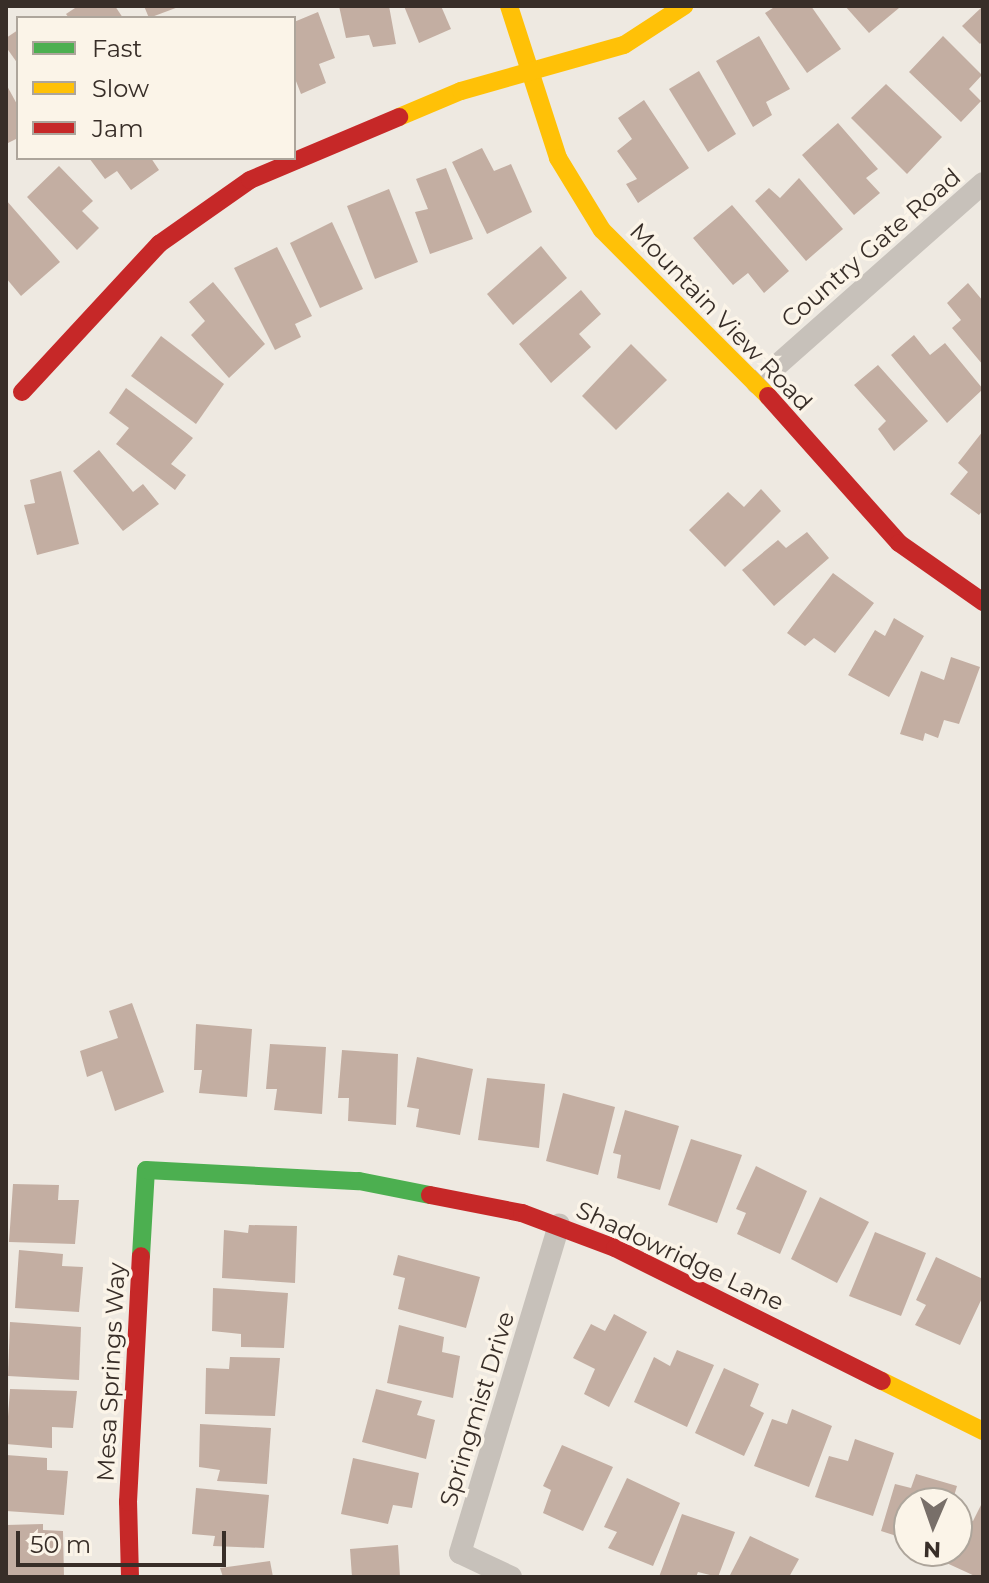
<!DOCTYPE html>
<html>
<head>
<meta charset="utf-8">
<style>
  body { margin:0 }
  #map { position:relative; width:989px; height:1583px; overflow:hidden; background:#eee9e1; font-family:Montserrat,sans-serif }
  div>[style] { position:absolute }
  .building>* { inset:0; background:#c3aea2 }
  .street>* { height:22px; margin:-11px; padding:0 11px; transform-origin:11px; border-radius:11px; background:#c7c1ba }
  .fast>* { height:18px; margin:-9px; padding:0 9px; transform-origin:9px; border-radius:9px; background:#4caf50 }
  .slow>* { height:18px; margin:-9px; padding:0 9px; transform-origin:9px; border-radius:9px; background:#ffc107 }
  .jam>* { height:18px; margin:-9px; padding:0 9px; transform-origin:9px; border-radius:9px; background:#c62828 }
  span { translate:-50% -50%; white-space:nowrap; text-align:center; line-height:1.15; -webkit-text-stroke:7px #fbf4e8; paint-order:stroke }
  .street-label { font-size:24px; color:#382e28 }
  .frame { position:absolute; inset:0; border:8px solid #382e28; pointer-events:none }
  .legend { position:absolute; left:16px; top:16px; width:280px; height:144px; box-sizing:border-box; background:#fbf4e8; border:2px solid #ada59b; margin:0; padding:10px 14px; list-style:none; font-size:24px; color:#382e28 }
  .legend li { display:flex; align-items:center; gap:16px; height:40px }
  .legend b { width:40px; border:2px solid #ada59b }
  .north { position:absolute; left:893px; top:1487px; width:80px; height:80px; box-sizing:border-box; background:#fbf4e8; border:2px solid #ada59b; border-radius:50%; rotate:182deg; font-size:22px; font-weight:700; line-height:32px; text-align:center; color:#382e28 }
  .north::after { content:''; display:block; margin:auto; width:28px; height:36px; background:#786f69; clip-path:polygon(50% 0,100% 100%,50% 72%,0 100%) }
  .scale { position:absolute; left:16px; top:1531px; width:210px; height:36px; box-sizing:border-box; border:4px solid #382e28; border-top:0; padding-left:10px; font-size:24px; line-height:28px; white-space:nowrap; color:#382e28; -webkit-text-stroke:6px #fbf4e8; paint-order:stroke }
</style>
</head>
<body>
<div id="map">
  <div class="building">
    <i style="clip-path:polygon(78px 6px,115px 6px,123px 18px,69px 18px,66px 14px)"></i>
    <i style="clip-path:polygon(144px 6px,181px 6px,149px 18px)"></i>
    <i style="clip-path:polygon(339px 6px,389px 6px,396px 44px,373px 47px,369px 35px,346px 38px)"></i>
    <i style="clip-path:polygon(404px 6px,441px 6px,451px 29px,419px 43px)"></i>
    <i style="clip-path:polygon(776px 6px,811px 6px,841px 49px,807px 73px,765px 13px)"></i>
    <i style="clip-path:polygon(845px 6px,897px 6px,899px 8px,869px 33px)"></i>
    <i style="clip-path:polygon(983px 6px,983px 41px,980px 44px,962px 26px)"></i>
    <i style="clip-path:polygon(318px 12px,335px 58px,319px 64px,326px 83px,301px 94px,294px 76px,294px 22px)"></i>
    <i style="clip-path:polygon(18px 30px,18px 64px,6px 47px,6px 38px)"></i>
    <i style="clip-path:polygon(759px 36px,790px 89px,766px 102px,772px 115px,753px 127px,716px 61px)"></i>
    <i style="clip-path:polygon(943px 36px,982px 75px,969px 89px,981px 101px,961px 122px,909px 72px)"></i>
    <i style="clip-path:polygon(699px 71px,736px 134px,708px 152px,669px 89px)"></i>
    <i style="clip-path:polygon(6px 84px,18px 106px,18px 138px,6px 144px)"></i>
    <i style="clip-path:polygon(886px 84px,942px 137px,907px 174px,851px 118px)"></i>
    <i style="clip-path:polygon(644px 100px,689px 168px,638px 203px,626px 184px,637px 179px,617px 151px,632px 139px,618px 118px)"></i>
    <i style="clip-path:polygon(838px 123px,878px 169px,866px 178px,880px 193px,854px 215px,802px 155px)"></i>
    <i style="clip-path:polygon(482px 148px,494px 171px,511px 164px,532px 212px,487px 234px,452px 162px)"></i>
    <i style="clip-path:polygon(89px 158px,151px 158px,159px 170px,131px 190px,117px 171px,105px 179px)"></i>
    <i style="clip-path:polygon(59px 166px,93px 201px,82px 211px,99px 228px,77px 250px,27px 197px)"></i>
    <i style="clip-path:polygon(446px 168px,473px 239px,430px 254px,415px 212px,428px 209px,416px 179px)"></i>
    <i style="clip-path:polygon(799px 178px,843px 229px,806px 261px,755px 201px,769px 188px,780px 198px)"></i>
    <i style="clip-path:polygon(389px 189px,418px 262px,375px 279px,347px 206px)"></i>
    <i style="clip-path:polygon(6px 200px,60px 262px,21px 296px,6px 278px)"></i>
    <i style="clip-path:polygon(732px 205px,789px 271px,764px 293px,748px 273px,733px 285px,693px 238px)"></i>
    <i style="clip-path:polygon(332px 222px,363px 289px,320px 308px,290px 243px)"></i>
    <i style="clip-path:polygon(541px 246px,567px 278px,513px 325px,487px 294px)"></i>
    <i style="clip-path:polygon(277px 247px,312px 316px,295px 324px,301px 337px,275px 350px,234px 268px)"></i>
    <i style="clip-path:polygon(213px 282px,265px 344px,229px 378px,191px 335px,205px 321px,189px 302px)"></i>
    <i style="clip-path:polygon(968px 283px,983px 301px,983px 365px,952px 328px,961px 320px,947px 303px)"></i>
    <i style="clip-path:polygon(581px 290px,601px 314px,579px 334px,591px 347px,551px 383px,519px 344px)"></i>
    <i style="clip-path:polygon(914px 335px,930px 355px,945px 343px,983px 389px,947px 423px,891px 355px)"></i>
    <i style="clip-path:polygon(161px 336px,224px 384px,196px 424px,131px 376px)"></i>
    <i style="clip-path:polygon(631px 344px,667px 380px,616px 430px,582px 396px)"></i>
    <i style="clip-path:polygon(878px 365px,928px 421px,894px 451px,878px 429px,886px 421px,854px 385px)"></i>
    <i style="clip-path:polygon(126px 388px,193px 438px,171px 464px,186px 475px,175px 490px,116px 444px,129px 428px,109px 413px)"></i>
    <i style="clip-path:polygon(983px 431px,983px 510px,979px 515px,950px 494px,968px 472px,958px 463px)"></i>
    <i style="clip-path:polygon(99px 450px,133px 492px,143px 484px,159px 504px,123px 531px,73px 471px)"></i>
    <i style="clip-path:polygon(61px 471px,79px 544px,37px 555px,24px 505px,35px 503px,30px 480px)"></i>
    <i style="clip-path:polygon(761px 489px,781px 511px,725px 567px,689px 530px,728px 492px,744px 507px)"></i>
    <i style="clip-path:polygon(807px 532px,829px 558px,774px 606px,742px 570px,778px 540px,786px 548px)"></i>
    <i style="clip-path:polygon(833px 573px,874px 603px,835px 653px,814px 638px,805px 646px,787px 633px)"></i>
    <i style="clip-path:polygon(894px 618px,924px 636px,889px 697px,848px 675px,875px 630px,885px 636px)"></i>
    <i style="clip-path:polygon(951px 657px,980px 667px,959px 724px,944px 720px,938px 738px,925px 733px,923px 741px,900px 734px,921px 671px,944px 680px)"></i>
    <i style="clip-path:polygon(132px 1003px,164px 1092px,115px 1111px,102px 1071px,87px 1077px,80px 1051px,118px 1038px,109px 1011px)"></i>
    <i style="clip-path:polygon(196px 1024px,252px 1029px,247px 1097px,199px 1093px,202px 1070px,194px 1070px)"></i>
    <i style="clip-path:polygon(270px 1044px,326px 1047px,322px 1114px,274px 1110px,277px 1089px,266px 1089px)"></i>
    <i style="clip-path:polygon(342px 1050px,398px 1054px,396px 1125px,348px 1121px,349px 1098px,338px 1098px)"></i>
    <i style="clip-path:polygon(417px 1057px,473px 1069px,460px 1135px,416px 1127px,419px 1109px,407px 1107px)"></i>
    <i style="clip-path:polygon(487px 1078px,545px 1084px,539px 1148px,478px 1140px)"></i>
    <i style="clip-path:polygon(563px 1093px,615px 1107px,598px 1175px,546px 1161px)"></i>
    <i style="clip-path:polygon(625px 1110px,679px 1126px,660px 1190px,617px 1178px,621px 1155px,613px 1153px)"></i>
    <i style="clip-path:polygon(691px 1139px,742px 1155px,717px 1223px,668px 1205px)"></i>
    <i style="clip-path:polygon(756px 1166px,807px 1191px,780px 1254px,737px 1234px,746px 1213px,736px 1209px)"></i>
    <i style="clip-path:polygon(13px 1184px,59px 1185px,58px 1200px,79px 1200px,75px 1244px,9px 1242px)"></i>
    <i style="clip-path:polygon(820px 1197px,869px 1222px,837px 1283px,791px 1259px)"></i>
    <i style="clip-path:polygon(249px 1225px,297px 1226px,295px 1283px,222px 1278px,224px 1230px,248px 1233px)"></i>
    <i style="clip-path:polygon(875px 1232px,926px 1253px,901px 1316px,849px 1296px)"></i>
    <i style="clip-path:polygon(19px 1250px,63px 1254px,62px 1266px,83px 1267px,79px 1312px,15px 1308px)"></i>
    <i style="clip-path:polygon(398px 1255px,480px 1277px,466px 1328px,398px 1309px,405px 1278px,393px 1275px)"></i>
    <i style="clip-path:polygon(936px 1257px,983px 1279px,983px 1296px,960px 1345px,915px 1325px,926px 1305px,916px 1300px)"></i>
    <i style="clip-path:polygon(213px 1288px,288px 1293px,284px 1348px,241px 1347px,241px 1334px,212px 1331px)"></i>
    <i style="clip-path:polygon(614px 1314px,647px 1332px,609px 1407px,584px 1394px,595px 1369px,573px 1358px,591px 1324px,605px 1331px)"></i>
    <i style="clip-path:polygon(10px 1322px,81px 1327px,79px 1380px,8px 1376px)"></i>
    <i style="clip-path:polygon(399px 1325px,444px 1337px,442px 1352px,460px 1356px,453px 1398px,387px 1383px)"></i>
    <i style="clip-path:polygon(677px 1350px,714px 1365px,687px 1427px,634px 1402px,654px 1357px,670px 1366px)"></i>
    <i style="clip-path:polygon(230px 1357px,280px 1358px,275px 1416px,205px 1414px,206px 1368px,229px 1369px)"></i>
    <i style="clip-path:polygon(724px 1368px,759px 1384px,750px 1406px,764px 1413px,744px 1456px,695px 1433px)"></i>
    <i style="clip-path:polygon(10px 1389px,77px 1391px,73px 1428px,52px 1427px,52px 1448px,6px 1444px)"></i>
    <i style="clip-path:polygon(376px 1389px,422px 1401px,417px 1415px,435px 1420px,426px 1459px,362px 1442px)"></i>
    <i style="clip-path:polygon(792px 1409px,832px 1426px,809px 1487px,754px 1466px,772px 1419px,787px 1424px)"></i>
    <i style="clip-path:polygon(200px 1424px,271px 1428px,267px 1484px,217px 1481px,220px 1470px,199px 1467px)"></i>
    <i style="clip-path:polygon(855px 1439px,894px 1453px,873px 1516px,815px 1497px,829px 1456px,848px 1461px)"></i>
    <i style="clip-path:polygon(562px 1445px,613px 1467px,583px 1531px,543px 1513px,551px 1490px,543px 1486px)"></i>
    <i style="clip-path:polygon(6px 1455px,47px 1458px,47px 1470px,68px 1471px,64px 1515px,6px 1511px)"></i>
    <i style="clip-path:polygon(353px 1458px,419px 1473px,412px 1508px,393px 1505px,388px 1524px,341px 1514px)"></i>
    <i style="clip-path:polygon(916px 1474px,957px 1486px,952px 1503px,909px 1503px,909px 1540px,881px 1531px,895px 1484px,911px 1488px)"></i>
    <i style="clip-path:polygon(627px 1478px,680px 1503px,653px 1566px,608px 1548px,617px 1532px,604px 1527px)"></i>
    <i style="clip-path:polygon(196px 1488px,269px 1495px,264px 1548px,213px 1546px,215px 1536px,192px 1534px)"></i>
    <i style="clip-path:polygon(983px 1501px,983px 1577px,977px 1577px,940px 1560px,944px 1551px,957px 1551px,960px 1517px,973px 1521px)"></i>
    <i style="clip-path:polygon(682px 1514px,735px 1532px,718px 1577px,698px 1572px,696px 1577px,659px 1577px)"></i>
    <i style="clip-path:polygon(43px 1524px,43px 1530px,63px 1531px,64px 1577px,6px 1577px,6px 1525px)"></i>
    <i style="clip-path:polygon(750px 1536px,799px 1559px,789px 1577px,729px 1577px)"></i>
    <i style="clip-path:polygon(398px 1545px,400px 1577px,352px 1577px,350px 1549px)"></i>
    <i style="clip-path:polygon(270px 1561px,273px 1577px,223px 1577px,220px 1568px)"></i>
  </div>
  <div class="street">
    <i style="left:757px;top:383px;width:302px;rotate:-41.5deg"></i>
    <i style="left:511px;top:1577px;width:56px;rotate:-154.8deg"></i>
    <i style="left:460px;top:1553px;width:343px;rotate:-73.2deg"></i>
  </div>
  <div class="fast">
    <i style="left:141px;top:1256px;width:86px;rotate:-86.7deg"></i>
    <i style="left:146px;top:1170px;width:213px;rotate:3deg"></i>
    <i style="left:359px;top:1181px;width:72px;rotate:11.2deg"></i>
  </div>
  <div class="slow">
    <i style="left:509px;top:6px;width:160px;rotate:72.1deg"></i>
    <i style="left:558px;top:158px;width:84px;rotate:58.6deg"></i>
    <i style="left:602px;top:230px;width:235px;rotate:45deg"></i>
    <i style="left:399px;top:117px;width:67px;rotate:-22.8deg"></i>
    <i style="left:461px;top:91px;width:169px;rotate:-15.8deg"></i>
    <i style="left:624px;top:45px;width:72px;rotate:-33deg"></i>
    <i style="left:882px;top:1381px;width:113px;rotate:26.3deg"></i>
  </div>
  <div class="jam">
    <i style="left:22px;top:392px;width:202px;rotate:-47.2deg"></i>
    <i style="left:159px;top:244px;width:111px;rotate:-35.1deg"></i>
    <i style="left:250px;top:180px;width:162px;rotate:-22.9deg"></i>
    <i style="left:768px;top:396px;width:197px;rotate:48.3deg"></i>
    <i style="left:899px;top:543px;width:103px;rotate:35.1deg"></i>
    <i style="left:430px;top:1195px;width:94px;rotate:11.1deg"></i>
    <i style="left:522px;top:1213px;width:99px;rotate:20.6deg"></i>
    <i style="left:615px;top:1248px;width:298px;rotate:26.5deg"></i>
    <i style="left:130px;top:1577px;width:75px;rotate:-91.5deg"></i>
    <i style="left:128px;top:1502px;width:246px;rotate:-87deg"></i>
  </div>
  <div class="street-label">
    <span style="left:871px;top:248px;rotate:-41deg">Country Gate Road</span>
    <span style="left:721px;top:317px;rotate:46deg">Mountain View Road</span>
    <span style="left:680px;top:1256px;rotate:25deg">Shadowridge Lane</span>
    <span style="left:111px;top:1372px;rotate:-87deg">Mesa Springs Way</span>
    <span style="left:477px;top:1409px;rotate:-73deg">Springmist Drive</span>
  </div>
  <div class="frame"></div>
  <ul class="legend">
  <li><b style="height:10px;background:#4caf50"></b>Fast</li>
  <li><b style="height:10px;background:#ffc107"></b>Slow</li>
  <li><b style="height:10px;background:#c62828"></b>Jam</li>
  </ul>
  <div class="north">N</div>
  <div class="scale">50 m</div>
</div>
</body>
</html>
